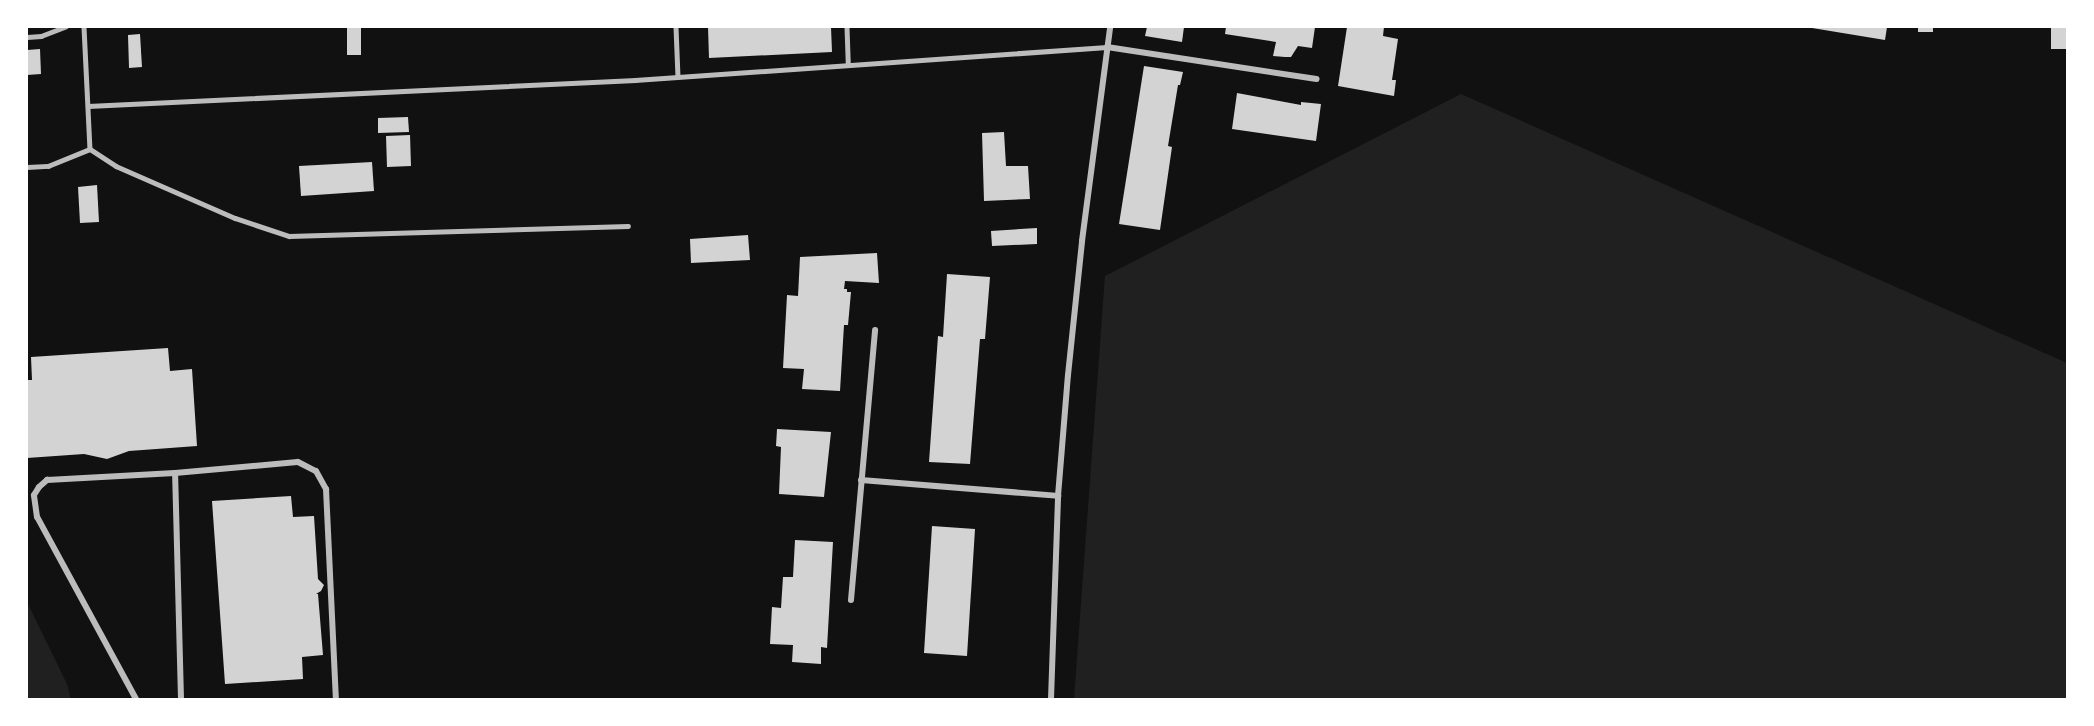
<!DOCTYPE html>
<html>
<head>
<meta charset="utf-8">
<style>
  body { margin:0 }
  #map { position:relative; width:2094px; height:726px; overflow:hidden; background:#111; font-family:"Asap Condensed",sans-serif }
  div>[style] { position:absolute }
  .green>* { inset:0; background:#202020 }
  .building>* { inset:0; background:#d3d3d3 }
  .service>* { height:4.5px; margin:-2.25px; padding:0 2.25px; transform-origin:2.25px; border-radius:2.25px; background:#bcbcbc }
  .minor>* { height:6px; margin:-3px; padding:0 3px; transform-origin:3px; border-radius:3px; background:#bcbcbc }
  span { translate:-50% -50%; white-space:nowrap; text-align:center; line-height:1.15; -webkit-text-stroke:6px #fff; paint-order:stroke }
  .frame { position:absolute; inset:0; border:28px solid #fff; pointer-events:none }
</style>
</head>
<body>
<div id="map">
  <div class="green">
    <i style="clip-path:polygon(1461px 94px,2067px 363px,2067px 699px,1074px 699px,1105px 276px)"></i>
    <i style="clip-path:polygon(27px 602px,67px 684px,71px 699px,27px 699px)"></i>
  </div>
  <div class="building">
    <i style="clip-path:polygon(347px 27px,361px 27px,361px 55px,347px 55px)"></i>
    <i style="clip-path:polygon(708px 27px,831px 27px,832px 52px,709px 58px)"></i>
    <i style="clip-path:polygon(1147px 27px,1184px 27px,1182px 42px,1145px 36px)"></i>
    <i style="clip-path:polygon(1226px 27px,1315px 27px,1312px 48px,1298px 46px,1291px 57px,1285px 57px,1273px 56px,1276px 42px,1225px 34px)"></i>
    <i style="clip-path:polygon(1347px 27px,1384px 27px,1383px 36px,1398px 39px,1392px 80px,1396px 80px,1394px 96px,1338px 86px)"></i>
    <i style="clip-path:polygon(1806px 27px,1887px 27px,1885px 40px)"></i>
    <i style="clip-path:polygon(1918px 27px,1933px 27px,1933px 32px,1918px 32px)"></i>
    <i style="clip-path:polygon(2051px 27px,2067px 27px,2067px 49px,2051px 49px)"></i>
    <i style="clip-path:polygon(140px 34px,142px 67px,129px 68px,128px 35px)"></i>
    <i style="clip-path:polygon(40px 49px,41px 74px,27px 75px,27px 50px)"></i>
    <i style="clip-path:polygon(1144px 66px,1183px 72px,1180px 85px,1178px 85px,1168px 146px,1172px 147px,1160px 230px,1119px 224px)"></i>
    <i style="clip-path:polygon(1237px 93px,1301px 105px,1301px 102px,1321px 104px,1316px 141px,1232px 129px)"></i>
    <i style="clip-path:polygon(408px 117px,409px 132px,378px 133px,378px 118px)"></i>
    <i style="clip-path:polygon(1004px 132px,1006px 166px,1028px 166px,1030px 199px,984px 201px,982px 133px)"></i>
    <i style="clip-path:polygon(410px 135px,411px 166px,387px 167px,386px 136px)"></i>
    <i style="clip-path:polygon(372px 162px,374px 191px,301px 196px,299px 166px)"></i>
    <i style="clip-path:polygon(97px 185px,99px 222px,80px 223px,78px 187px)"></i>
    <i style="clip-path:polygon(1037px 228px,1037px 244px,992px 246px,991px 231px)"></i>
    <i style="clip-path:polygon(748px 235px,750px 260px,691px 263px,690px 239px)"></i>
    <i style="clip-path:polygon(877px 253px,879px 283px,845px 281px,844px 289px,847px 289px,847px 292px,851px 292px,848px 325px,844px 325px,840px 391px,802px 389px,804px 369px,783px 368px,787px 295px,798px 296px,800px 257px)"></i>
    <i style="clip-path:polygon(947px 274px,990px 277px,985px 339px,980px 339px,970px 464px,929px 462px,938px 336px,943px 337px)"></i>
    <i style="clip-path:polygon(168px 348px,170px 371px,192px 369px,197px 446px,129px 451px,107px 459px,84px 454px,27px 458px,27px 380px,32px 380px,31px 357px)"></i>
    <i style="clip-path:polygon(777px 429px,831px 432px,824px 497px,779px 494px,781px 447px,776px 446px)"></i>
    <i style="clip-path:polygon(291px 496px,293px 517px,314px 516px,318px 579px,324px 585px,321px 591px,316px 594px,318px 594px,323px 655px,302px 657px,303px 679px,225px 684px,212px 501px)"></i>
    <i style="clip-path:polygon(932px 526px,975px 529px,967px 656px,924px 653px)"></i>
    <i style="clip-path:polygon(795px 540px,833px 542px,827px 648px,821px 647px,821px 664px,792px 662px,793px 645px,770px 644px,772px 607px,781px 608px,783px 577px,793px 577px)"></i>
  </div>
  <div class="service">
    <i style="left:84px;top:27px;width:122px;rotate:87.2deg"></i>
    <i style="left:90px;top:149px;width:31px;rotate:33deg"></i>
    <i style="left:116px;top:166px;width:130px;rotate:23.6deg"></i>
    <i style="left:235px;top:218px;width:57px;rotate:18.4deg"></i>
    <i style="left:289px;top:236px;width:339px;rotate:-1.7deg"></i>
    <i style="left:676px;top:27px;width:50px;rotate:87.7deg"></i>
    <i style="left:847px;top:27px;width:38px;rotate:88deg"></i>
    <i style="left:27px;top:37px;width:14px;rotate:-4deg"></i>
    <i style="left:41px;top:36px;width:26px;rotate:-21deg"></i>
    <i style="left:88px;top:106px;width:548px;rotate:-2.72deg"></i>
    <i style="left:635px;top:80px;width:473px;rotate:-4deg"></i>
    <i style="left:27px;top:167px;width:21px;rotate:-3deg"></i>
    <i style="left:48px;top:166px;width:45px;rotate:-22deg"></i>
  </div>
  <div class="minor">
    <i style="left:1107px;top:47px;width:212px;rotate:8.7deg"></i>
    <i style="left:861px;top:480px;width:198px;rotate:4.6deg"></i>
    <i style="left:851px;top:600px;width:271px;rotate:-84.9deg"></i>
    <i style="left:136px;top:699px;width:207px;rotate:-118.5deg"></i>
    <i style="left:37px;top:517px;width:22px;rotate:-98deg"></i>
    <i style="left:34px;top:495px;width:9px;rotate:-58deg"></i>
    <i style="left:39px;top:487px;width:11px;rotate:-41deg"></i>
    <i style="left:47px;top:480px;width:128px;rotate:-3.1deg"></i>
    <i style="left:181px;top:699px;width:226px;rotate:-91.5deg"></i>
    <i style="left:175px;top:473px;width:123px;rotate:-5.1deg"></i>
    <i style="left:298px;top:462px;width:20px;rotate:27deg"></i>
    <i style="left:316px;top:471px;width:21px;rotate:61deg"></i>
    <i style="left:326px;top:489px;width:210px;rotate:87.3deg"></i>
    <i style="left:1051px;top:699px;width:203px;rotate:-88deg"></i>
    <i style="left:1058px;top:496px;width:121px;rotate:-85.3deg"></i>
    <i style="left:1068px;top:375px;width:135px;rotate:-84deg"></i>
    <i style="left:1082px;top:241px;width:216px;rotate:-82.5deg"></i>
  </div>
  <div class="frame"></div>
</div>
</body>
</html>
